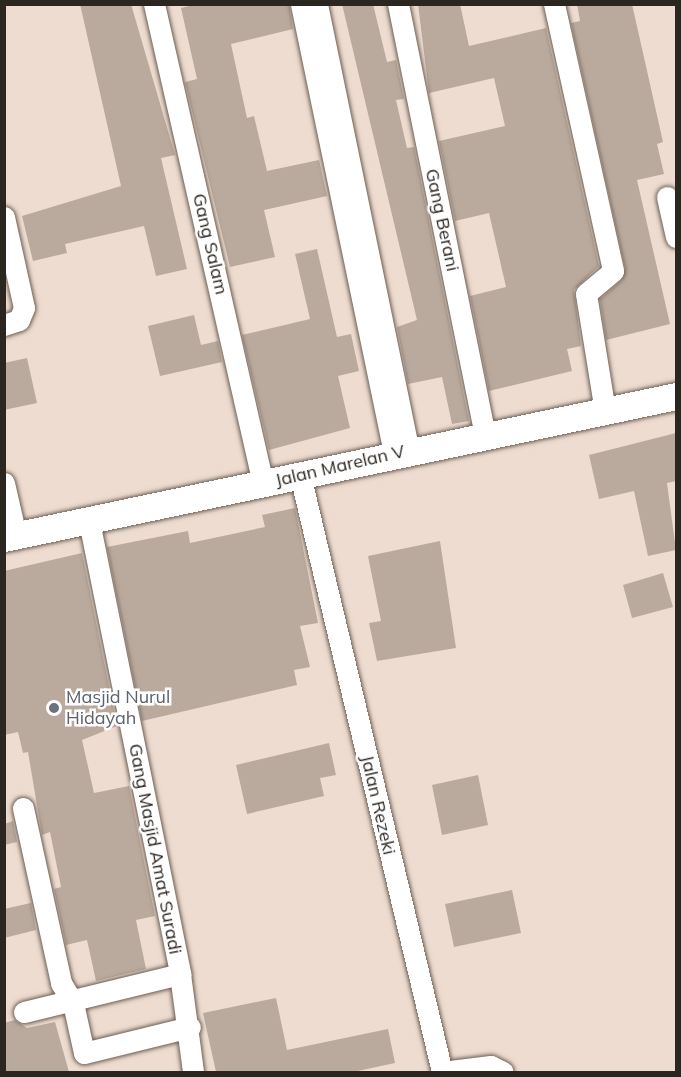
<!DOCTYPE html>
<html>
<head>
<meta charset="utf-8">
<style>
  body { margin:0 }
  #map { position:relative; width:681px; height:1077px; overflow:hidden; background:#eedcd0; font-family:Mulish,sans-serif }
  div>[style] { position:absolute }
  .building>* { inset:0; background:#baaa9d }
  .roads { filter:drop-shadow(0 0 2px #6d5e53) drop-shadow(0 0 2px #6d5e53) }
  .minor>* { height:21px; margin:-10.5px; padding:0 10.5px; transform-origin:10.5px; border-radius:10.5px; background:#fff }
  .tertiary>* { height:27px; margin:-13.5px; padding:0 13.5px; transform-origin:13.5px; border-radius:13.5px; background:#fff }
  .dots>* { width:16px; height:16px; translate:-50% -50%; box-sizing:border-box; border:3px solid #fff; border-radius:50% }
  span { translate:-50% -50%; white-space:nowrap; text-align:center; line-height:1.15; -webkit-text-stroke:5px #fff; paint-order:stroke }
  .street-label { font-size:18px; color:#2c2621 }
  .worship-label { font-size:18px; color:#5b616d }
  .left { translate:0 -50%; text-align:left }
  .frame { position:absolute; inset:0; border:6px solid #2c2621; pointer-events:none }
</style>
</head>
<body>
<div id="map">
  <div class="building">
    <i style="clip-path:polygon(80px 4px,131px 4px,175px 155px,161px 158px,187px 269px,156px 276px,144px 226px,65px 244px,67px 253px,33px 261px,22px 216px,121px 186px)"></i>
    <i style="clip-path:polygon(197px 4px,289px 4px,293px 29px,231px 44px,247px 118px,254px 116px,267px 171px,319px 160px,327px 196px,264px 210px,275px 257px,230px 267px,185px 82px,197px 79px,181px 8px)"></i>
    <i style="clip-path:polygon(342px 4px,373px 4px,387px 62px,396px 60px,404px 99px,396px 100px,407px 148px,414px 147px,469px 421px,452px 424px,442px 377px,408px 384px,397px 327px,417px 320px)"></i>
    <i style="clip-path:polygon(418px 4px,460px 4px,469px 46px,546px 28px,599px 266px,574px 290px,581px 346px,567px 349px,572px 371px,489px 391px,470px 296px,506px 287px,489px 213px,455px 221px,439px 141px,505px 126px,494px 78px,429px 93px)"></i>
    <i style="clip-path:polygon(577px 4px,632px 4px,663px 142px,657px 144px,664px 174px,637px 180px,670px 324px,606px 340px,600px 299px,622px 280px,625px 268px,571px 23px,580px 21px)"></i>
    <i style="clip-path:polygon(317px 249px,337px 337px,351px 334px,359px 371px,338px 376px,350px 428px,269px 450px,242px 335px,310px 319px,295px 254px)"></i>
    <i style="clip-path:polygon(194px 315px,201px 345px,218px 341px,222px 362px,160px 376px,148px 326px)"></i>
    <i style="clip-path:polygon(27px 358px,37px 403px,4px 410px,4px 363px)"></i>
    <i style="clip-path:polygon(676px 433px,676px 481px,667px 483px,676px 550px,648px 556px,634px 491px,599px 499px,589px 455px)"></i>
    <i style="clip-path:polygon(295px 508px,318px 623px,300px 626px,310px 667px,294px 670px,297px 685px,142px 721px,107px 547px,188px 531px,190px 543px,265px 527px,262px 515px)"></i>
    <i style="clip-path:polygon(440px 541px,456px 648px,377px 661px,369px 623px,381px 621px,368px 556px)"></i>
    <i style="clip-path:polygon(82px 553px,117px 726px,82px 740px,94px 793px,129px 786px,155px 916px,136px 920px,146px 969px,96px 981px,87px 940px,66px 945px,54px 889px,61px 887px,50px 832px,42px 835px,28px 752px,23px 753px,18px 732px,4px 735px,4px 571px)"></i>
    <i style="clip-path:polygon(663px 573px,673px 607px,632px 618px,623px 585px)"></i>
    <i style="clip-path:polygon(329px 743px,336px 775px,320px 778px,324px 796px,247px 814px,236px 765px)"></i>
    <i style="clip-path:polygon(478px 775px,488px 825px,442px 835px,432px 785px)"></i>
    <i style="clip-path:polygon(13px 821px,17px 842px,4px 845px,4px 824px)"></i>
    <i style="clip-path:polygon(512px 890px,521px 933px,454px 947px,445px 904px)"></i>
    <i style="clip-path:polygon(31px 903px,36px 930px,4px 938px,4px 909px)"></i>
    <i style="clip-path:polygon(276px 998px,287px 1050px,388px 1029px,395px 1063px,353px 1072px,216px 1072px,203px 1013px)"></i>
    <i style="clip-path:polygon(15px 1020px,27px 1028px,55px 1022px,69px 1072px,4px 1072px,4px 1023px)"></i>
  </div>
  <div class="roads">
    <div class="minor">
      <i style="left:154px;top:4px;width:491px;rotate:77.2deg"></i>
      <i style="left:301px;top:4px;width:460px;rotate:78.3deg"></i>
      <i style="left:317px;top:4px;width:456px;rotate:78.4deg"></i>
      <i style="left:398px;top:4px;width:441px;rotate:78.6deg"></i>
      <i style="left:554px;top:4px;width:273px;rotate:77.5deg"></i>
      <i style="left:613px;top:271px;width:35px;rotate:140deg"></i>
      <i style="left:586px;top:294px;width:119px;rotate:80.8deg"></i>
      <i style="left:667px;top:197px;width:41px;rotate:77.3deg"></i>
      <i style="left:4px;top:217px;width:93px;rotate:77.6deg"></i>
      <i style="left:24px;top:308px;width:13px;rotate:113deg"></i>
      <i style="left:19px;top:320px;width:16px;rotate:162deg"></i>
      <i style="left:300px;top:475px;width:614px;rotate:76.62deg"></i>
      <i style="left:442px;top:1072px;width:49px;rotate:-7deg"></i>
      <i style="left:491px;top:1066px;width:13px;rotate:27deg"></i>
      <i style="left:4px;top:483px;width:54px;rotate:77.2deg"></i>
      <i style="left:89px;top:521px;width:462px;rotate:78.6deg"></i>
      <i style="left:180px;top:974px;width:99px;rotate:82.4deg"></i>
      <i style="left:23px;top:808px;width:179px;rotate:77.7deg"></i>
      <i style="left:61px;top:983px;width:23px;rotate:59deg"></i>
      <i style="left:73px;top:1003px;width:51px;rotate:77.6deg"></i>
      <i style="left:84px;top:1053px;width:109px;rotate:-13.8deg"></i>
      <i style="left:24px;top:1012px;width:161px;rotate:-13.7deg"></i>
    </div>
    <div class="tertiary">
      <i style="left:4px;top:538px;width:687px;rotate:-11.93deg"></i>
    </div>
  </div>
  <div class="dots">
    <i style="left:54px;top:708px;background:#6b7280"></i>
  </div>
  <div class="street-label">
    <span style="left:442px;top:220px;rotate:78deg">Gang Berani</span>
    <span style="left:210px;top:244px;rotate:77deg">Gang Salam</span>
    <span style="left:340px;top:466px;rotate:-13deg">Jalan Marelan V</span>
    <span style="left:378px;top:805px;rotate:77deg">Jalan Rezeki</span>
    <span style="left:155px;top:849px;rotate:79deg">Gang Masjid Amat Suradi</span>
  </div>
  <div class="worship-label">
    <span class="left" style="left:66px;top:708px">Masjid Nurul<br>Hidayah</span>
  </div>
  <div class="frame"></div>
</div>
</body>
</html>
